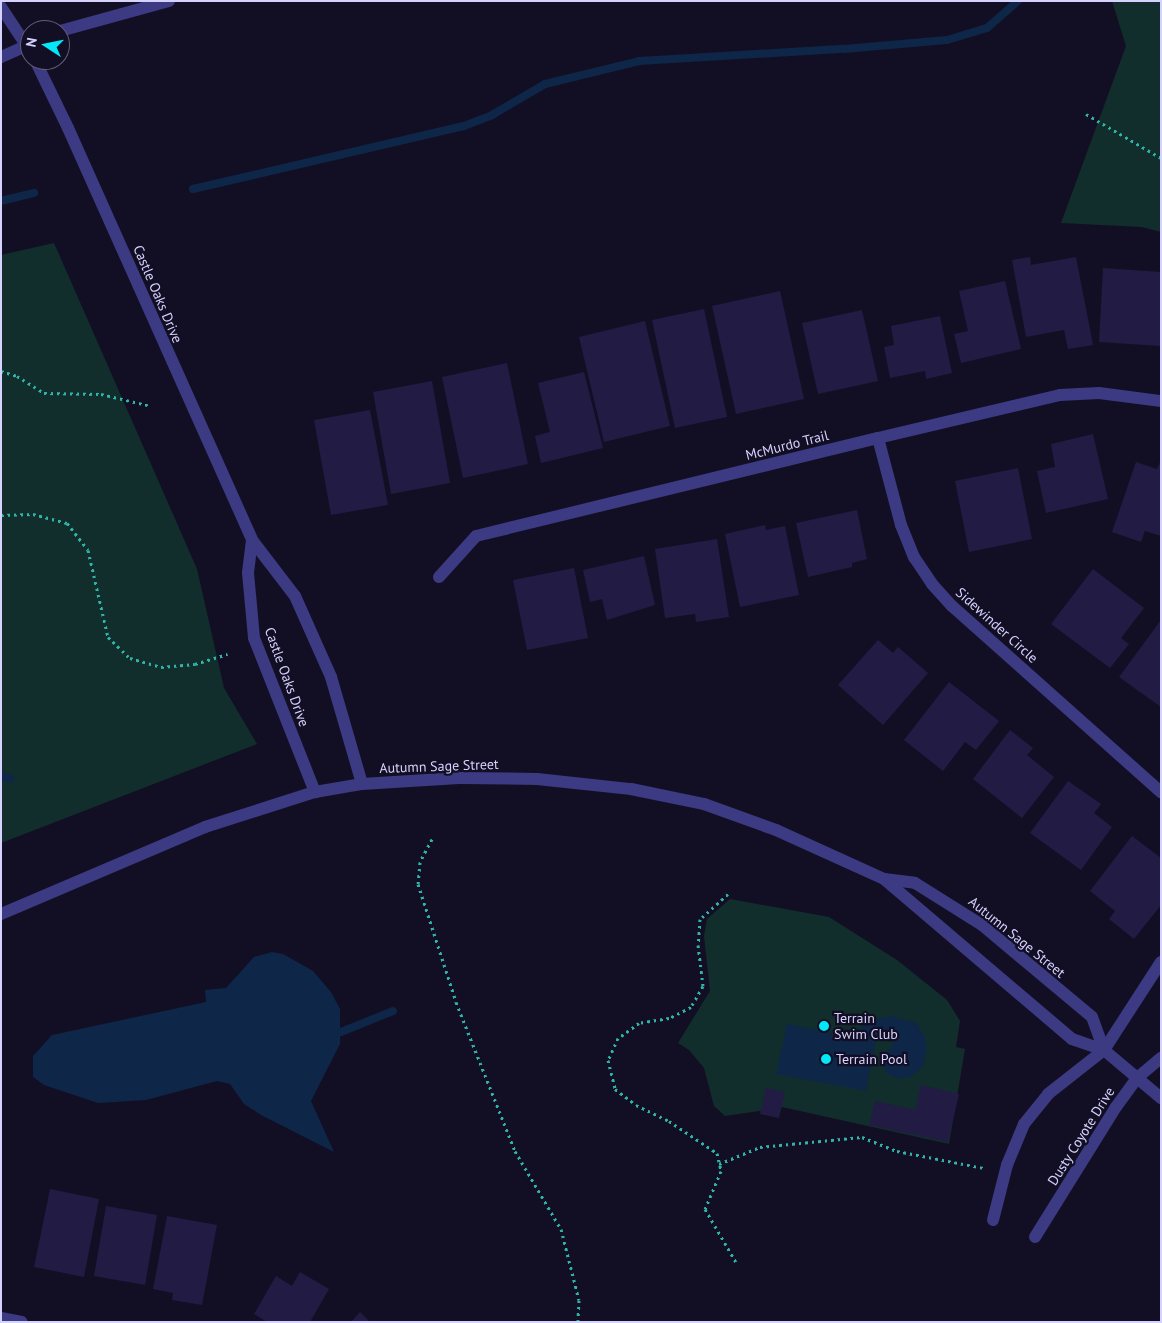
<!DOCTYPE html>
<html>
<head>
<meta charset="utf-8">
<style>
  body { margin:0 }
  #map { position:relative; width:1162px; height:1323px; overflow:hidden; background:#120f24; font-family:"PT Sans",sans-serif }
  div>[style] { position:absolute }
  .green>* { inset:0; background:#122e2c }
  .water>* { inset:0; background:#0e2648 }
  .stream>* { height:8px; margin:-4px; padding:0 4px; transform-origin:4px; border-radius:4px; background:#0e2648 }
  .building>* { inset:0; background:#221b44 }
  .path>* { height:3px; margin-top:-1.5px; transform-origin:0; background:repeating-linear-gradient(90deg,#31b4a8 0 2.5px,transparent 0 6.5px) }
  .minor>* { height:12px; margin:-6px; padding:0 6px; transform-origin:6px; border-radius:6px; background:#3b3a82 }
  .tertiary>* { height:12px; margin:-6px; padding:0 6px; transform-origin:6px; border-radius:6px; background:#3b3a82 }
  .dots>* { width:14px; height:14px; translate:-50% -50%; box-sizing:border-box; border:2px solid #120f24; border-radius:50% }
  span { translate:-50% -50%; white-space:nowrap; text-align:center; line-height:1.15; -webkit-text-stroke:4.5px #120f24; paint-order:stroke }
  .street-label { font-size:14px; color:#d6d2fe }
  .poi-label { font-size:14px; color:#d6d2fe }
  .left { translate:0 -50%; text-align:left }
  .frame { position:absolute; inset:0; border:2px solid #d6d2fe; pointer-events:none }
  .north { position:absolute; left:20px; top:20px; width:50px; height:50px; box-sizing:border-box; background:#120f24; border:1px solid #605d7b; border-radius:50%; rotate:281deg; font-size:14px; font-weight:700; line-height:20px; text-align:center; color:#d6d2fe }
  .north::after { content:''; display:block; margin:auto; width:18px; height:22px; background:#04e7f8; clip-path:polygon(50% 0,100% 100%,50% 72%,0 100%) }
</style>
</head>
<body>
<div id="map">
  <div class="green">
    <i style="clip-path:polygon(1112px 1px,1161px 1px,1161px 232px,1142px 227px,1061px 223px,1126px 46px)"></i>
    <i style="clip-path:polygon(54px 243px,197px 569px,224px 688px,257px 744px,1px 843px,1px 255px)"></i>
    <i style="clip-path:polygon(730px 899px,829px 917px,897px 960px,947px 1000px,960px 1021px,956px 1047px,965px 1049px,949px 1144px,782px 1107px,779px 1114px,759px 1111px,725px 1116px,714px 1106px,704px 1068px,689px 1050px,678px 1043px,710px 991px,704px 936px,707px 919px)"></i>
  </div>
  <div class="water">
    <i style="clip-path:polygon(272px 952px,283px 954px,313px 971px,331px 992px,340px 1009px,340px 1044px,311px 1101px,334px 1152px,261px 1115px,244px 1104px,230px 1084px,217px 1081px,146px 1100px,98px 1103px,44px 1085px,33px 1077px,33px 1056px,52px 1035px,206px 1002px,205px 990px,226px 988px,254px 957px)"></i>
    <i style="clip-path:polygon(891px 1016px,916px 1023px,924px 1035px,927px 1050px,923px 1066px,910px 1077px,897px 1078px,886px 1073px,883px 1054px,893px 1046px,893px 1039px,888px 1035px,876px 1039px,866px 1091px,776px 1074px,787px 1024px,847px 1036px,876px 1019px)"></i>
  </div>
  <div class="stream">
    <i style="left:193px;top:189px;width:278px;rotate:-13.1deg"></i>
    <i style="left:464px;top:126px;width:30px;rotate:-21deg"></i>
    <i style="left:492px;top:115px;width:61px;rotate:-30.3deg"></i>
    <i style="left:545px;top:84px;width:97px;rotate:-13.7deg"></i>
    <i style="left:639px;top:61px;width:205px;rotate:-3.4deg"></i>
    <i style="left:844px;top:49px;width:103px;rotate:-5deg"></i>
    <i style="left:947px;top:40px;width:42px;rotate:-16.7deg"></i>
    <i style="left:987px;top:28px;width:41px;rotate:-41.1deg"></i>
    <i style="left:1px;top:201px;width:34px;rotate:-14deg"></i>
    <i style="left:1px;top:775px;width:10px;rotate:24deg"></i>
    <i style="left:341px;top:1032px;width:56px;rotate:-22deg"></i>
  </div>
  <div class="building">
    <i style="clip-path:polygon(1030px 257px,1031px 265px,1076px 257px,1093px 345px,1068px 349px,1064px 330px,1026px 337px,1012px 260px)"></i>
    <i style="clip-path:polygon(1103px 268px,1161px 272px,1161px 346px,1099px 342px)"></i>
    <i style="clip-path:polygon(1005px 281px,1021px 349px,961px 363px,954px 334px,968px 331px,959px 291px)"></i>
    <i style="clip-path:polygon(780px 291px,804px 399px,736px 414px,712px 306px)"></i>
    <i style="clip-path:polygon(704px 309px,727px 417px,675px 428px,652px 320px)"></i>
    <i style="clip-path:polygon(862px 310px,878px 381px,818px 394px,802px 323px)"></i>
    <i style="clip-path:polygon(940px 316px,952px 373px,926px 379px,925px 371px,890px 378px,884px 347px,894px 345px,891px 326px)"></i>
    <i style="clip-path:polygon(645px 321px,670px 426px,604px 442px,579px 337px)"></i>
    <i style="clip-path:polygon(507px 363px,528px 464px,463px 478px,442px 377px)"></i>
    <i style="clip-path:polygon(584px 372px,603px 448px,541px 463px,535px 436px,550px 432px,538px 383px)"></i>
    <i style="clip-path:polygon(432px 381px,450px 483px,391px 494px,373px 392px)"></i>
    <i style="clip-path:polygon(370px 410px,388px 505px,331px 515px,314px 420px)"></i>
    <i style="clip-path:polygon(1093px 434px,1108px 499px,1046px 513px,1037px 471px,1055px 467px,1051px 444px)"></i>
    <i style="clip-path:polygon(1161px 460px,1161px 536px,1145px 531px,1141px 542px,1112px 532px,1136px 462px,1157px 469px)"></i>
    <i style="clip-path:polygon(1018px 468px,1032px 539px,969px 552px,955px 481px)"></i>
    <i style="clip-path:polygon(857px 510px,867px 559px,852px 563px,852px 567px,808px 577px,796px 523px)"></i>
    <i style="clip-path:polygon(765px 525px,766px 530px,785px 526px,799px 595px,740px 607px,725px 534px)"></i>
    <i style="clip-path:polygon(717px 539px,729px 617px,696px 622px,695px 614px,665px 618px,655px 549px)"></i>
    <i style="clip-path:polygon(644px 556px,655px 605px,607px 620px,602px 599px,590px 602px,583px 570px)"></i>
    <i style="clip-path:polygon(574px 568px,588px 638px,527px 650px,513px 580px)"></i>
    <i style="clip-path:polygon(1093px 569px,1144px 608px,1121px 638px,1129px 644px,1110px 668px,1051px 624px)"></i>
    <i style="clip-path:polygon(1161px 620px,1161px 707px,1119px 677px)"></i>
    <i style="clip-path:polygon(878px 640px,893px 653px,898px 647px,928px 673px,883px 725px,838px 685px)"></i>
    <i style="clip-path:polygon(949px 682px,999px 721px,976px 750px,965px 742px,943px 771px,904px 740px)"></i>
    <i style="clip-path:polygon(1010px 730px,1033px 748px,1027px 755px,1054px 777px,1022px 818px,973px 779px)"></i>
    <i style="clip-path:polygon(1068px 781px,1101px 804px,1094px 813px,1112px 827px,1081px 870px,1030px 833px)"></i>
    <i style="clip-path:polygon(1132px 836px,1161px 858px,1161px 905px,1134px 939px,1109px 919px,1115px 911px,1090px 891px)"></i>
    <i style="clip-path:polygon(921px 1085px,959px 1094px,948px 1142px,869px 1125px,875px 1101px,915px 1110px)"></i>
    <i style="clip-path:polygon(766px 1088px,785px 1092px,779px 1118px,760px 1114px)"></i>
    <i style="clip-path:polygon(50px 1189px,99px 1199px,84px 1277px,34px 1267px)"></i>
    <i style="clip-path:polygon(106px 1206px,157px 1215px,145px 1285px,94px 1276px)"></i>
    <i style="clip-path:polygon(167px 1216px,217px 1225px,202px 1305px,172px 1300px,173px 1293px,153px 1289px)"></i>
    <i style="clip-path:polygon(300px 1272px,329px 1289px,310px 1322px,267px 1322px,254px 1314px,276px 1276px,292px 1286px)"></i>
    <i style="clip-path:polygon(360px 1312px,370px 1322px,351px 1322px)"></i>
  </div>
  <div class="path">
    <i style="left:1086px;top:114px;width:87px;rotate:30.4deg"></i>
    <i style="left:1px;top:371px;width:17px;rotate:17deg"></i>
    <i style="left:17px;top:376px;width:32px;rotate:32deg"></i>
    <i style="left:44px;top:393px;width:57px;rotate:1deg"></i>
    <i style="left:101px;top:394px;width:51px;rotate:13.5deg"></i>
    <i style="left:1px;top:515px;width:32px;rotate:-2deg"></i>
    <i style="left:33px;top:514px;width:35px;rotate:15deg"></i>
    <i style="left:67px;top:523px;width:34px;rotate:52deg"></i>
    <i style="left:88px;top:550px;width:89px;rotate:77.1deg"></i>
    <i style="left:108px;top:637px;width:30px;rotate:44deg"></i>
    <i style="left:130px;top:658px;width:32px;rotate:16deg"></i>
    <i style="left:161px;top:667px;width:34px;rotate:-5deg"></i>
    <i style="left:195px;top:664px;width:34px;rotate:-17deg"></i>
    <i style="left:432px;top:839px;width:26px;rotate:118deg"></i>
    <i style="left:420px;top:862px;width:22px;rotate:95deg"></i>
    <i style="left:418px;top:884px;width:124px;rotate:72.1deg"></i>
    <i style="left:456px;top:1002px;width:160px;rotate:68.4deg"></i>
    <i style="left:515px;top:1151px;width:91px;rotate:59.5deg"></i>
    <i style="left:561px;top:1229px;width:73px;rotate:75.8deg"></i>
    <i style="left:579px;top:1300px;width:22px;rotate:93deg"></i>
    <i style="left:728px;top:894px;width:38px;rotate:138deg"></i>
    <i style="left:700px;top:919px;width:26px;rotate:94deg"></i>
    <i style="left:698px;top:945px;width:41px;rotate:83deg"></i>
    <i style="left:703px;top:986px;width:24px;rotate:120deg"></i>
    <i style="left:691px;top:1007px;width:25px;rotate:153deg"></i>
    <i style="left:669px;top:1018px;width:30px;rotate:171deg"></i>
    <i style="left:639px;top:1023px;width:26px;rotate:144deg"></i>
    <i style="left:618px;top:1038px;width:24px;rotate:114deg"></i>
    <i style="left:608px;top:1060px;width:30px;rotate:76deg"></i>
    <i style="left:615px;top:1089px;width:26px;rotate:37deg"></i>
    <i style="left:636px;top:1105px;width:37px;rotate:26deg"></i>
    <i style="left:669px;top:1121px;width:58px;rotate:33.7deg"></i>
    <i style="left:717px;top:1153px;width:18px;rotate:77deg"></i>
    <i style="left:721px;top:1171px;width:41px;rotate:112.8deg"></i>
    <i style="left:705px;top:1209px;width:61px;rotate:59.7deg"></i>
    <i style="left:719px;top:1164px;width:44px;rotate:-22.5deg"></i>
    <i style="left:760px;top:1147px;width:102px;rotate:-5.6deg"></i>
    <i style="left:862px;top:1137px;width:38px;rotate:22deg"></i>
    <i style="left:897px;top:1151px;width:89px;rotate:11.1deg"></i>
  </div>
  <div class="minor">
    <i style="left:1px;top:7px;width:53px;rotate:56.6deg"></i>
    <i style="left:60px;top:31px;width:113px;rotate:-15.4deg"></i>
    <i style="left:1px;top:57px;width:32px;rotate:-24deg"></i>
    <i style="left:35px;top:60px;width:76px;rotate:64.1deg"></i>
    <i style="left:68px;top:128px;width:451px;rotate:65.9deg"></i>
    <i style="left:252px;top:540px;width:71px;rotate:52.5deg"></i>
    <i style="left:295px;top:596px;width:89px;rotate:66deg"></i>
    <i style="left:331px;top:677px;width:111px;rotate:73.8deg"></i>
    <i style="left:878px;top:438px;width:90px;rotate:75.2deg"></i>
    <i style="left:901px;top:525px;width:35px;rotate:68deg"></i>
    <i style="left:914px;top:557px;width:32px;rotate:56deg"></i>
    <i style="left:932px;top:584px;width:30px;rotate:48deg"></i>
    <i style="left:952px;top:606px;width:280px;rotate:41.7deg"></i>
    <i style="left:252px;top:540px;width:33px;rotate:97deg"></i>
    <i style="left:248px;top:573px;width:65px;rotate:84.7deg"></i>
    <i style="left:254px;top:638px;width:166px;rotate:68.4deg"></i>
    <i style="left:439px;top:577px;width:55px;rotate:-47.9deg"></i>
    <i style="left:476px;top:536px;width:414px;rotate:-13.7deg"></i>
    <i style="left:878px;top:438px;width:187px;rotate:-13.3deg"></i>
    <i style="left:1060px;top:395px;width:39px;rotate:-3deg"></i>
    <i style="left:1099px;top:393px;width:63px;rotate:7.4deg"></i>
    <i style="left:993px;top:1220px;width:57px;rotate:-75.7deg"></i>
    <i style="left:1007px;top:1165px;width:44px;rotate:-67.5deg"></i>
    <i style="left:1024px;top:1124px;width:38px;rotate:-51deg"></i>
    <i style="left:1048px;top:1094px;width:71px;rotate:-38.2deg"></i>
    <i style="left:1104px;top:1050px;width:105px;rotate:-57.1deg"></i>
    <i style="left:1035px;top:1237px;width:153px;rotate:-58.1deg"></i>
    <i style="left:1116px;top:1107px;width:36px;rotate:-54deg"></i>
    <i style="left:1137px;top:1078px;width:31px;rotate:-40deg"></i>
    <i style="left:1px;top:1318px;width:21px;rotate:11deg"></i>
  </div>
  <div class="tertiary">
    <i style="left:884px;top:879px;width:31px;rotate:7deg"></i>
    <i style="left:915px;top:883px;width:79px;rotate:32.1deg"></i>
    <i style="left:982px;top:925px;width:143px;rotate:39.9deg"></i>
    <i style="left:1092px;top:1017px;width:35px;rotate:70deg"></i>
    <i style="left:1px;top:914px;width:222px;rotate:-23.1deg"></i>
    <i style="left:205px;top:827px;width:115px;rotate:-17.7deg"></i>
    <i style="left:315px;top:792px;width:48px;rotate:-9.7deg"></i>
    <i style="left:362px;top:784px;width:97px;rotate:-3.5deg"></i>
    <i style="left:459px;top:778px;width:78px;rotate:0.7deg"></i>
    <i style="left:537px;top:779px;width:95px;rotate:6.1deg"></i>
    <i style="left:631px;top:789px;width:75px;rotate:11.6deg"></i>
    <i style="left:704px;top:804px;width:77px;rotate:19.9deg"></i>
    <i style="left:776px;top:830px;width:119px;rotate:24.4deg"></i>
    <i style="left:884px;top:879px;width:247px;rotate:40.4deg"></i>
    <i style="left:1072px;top:1039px;width:34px;rotate:19deg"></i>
    <i style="left:1104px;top:1050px;width:75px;rotate:40.1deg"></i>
  </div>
  <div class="dots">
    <i style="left:824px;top:1026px;background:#04e7f8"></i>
    <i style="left:826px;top:1059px;background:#04e7f8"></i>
  </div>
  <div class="street-label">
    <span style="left:158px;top:294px;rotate:67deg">Castle Oaks Drive</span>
    <span style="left:787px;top:445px;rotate:-14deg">McMurdo Trail</span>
    <span style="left:997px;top:625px;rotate:42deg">Sidewinder Circle</span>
    <span style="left:287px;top:677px;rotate:70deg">Castle Oaks Drive</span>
    <span style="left:439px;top:766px;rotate:-2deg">Autumn Sage Street</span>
    <span style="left:1017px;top:937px;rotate:39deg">Autumn Sage Street</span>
    <span style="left:1081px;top:1136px;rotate:-58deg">Dusty Coyote Drive</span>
  </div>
  <div class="poi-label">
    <span class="left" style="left:834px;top:1026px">Terrain<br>Swim Club</span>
    <span class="left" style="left:836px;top:1059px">Terrain Pool</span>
  </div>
  <div class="frame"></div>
  <div class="north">N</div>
</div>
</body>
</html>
